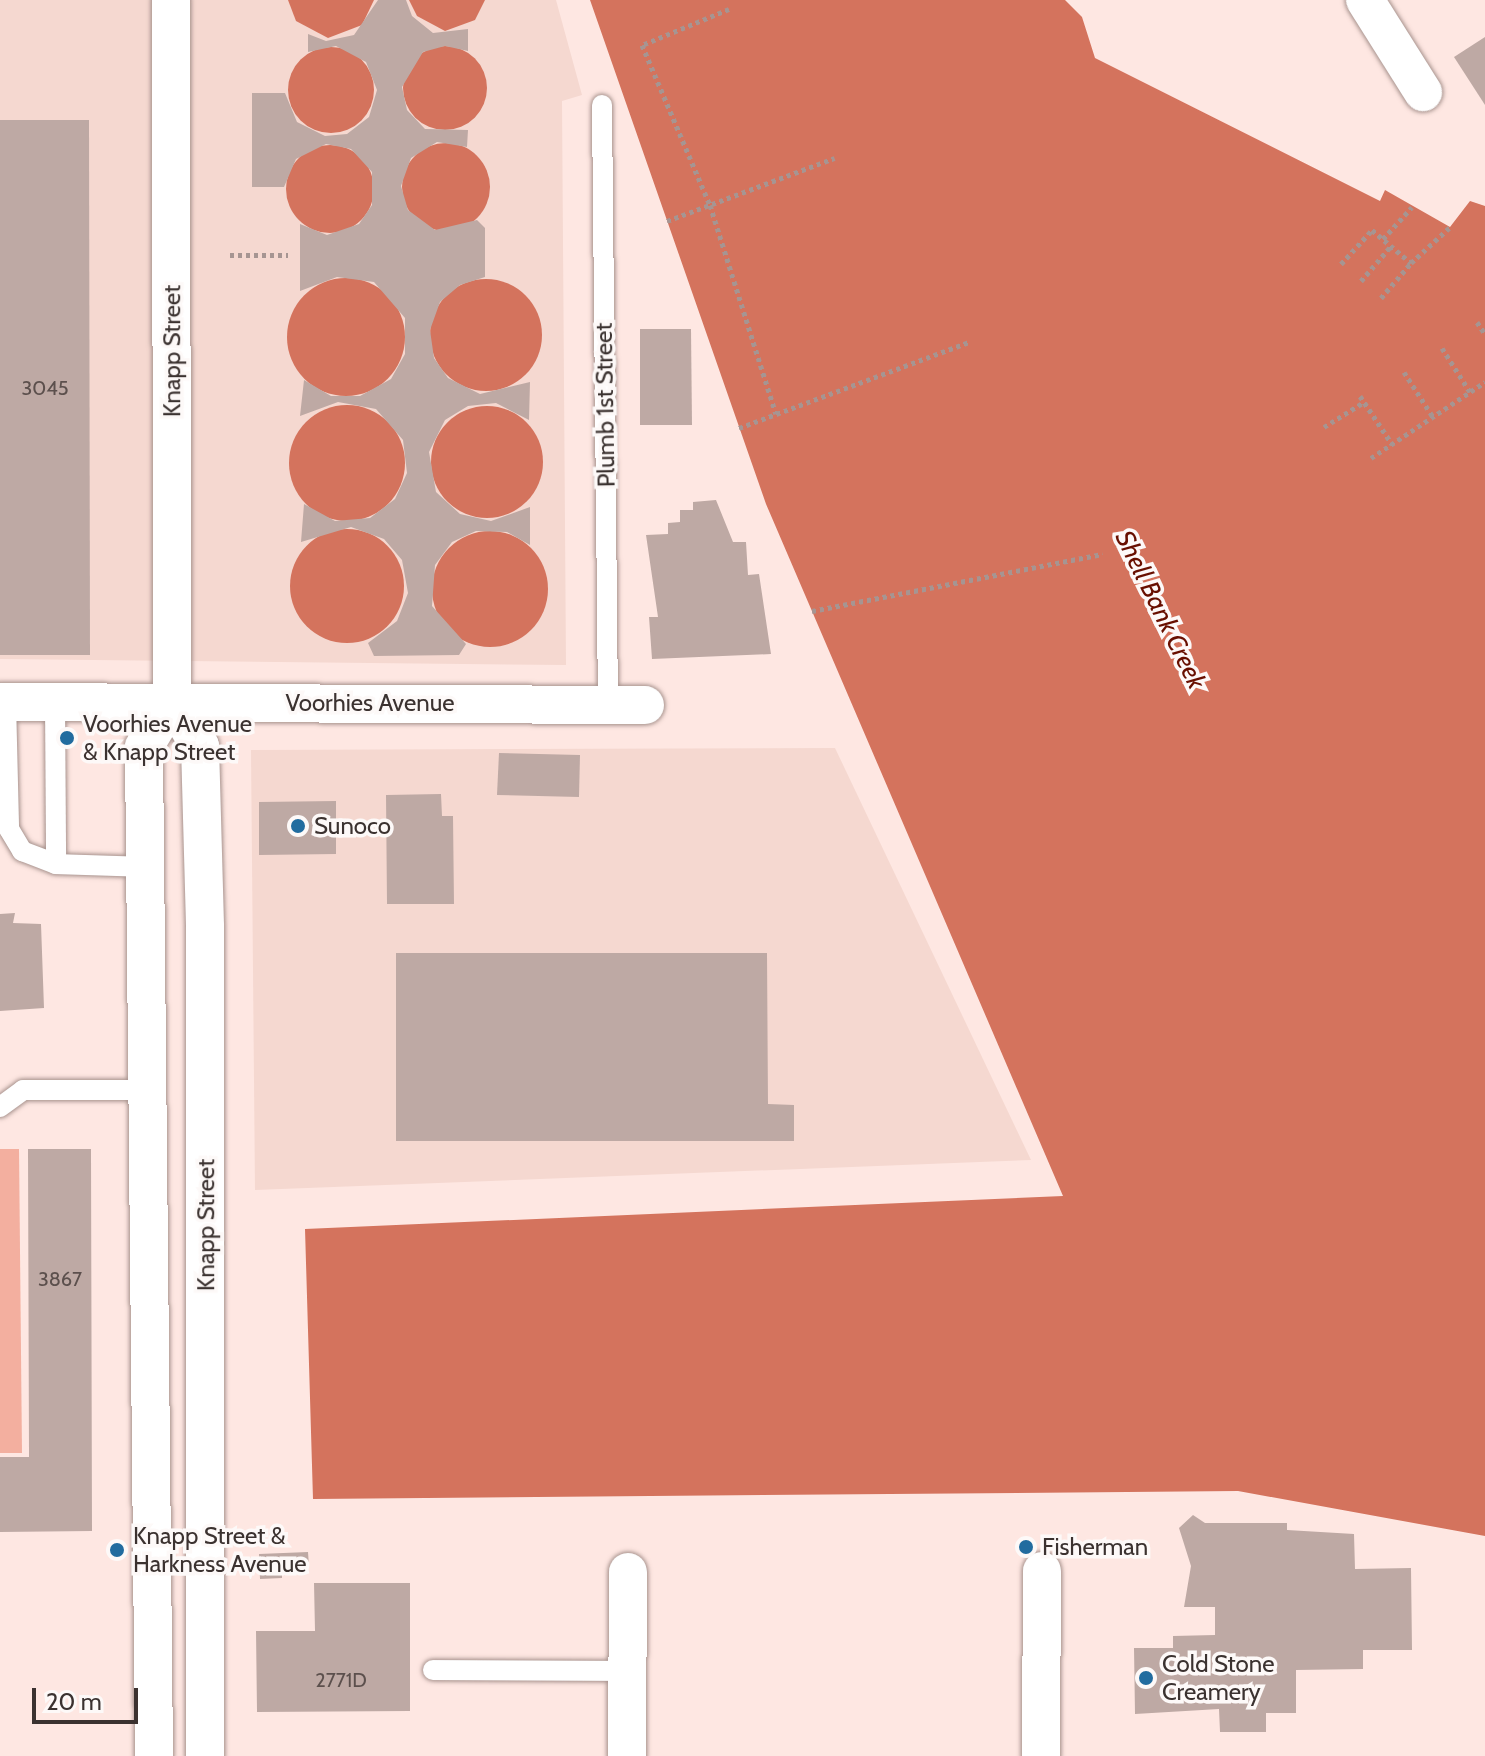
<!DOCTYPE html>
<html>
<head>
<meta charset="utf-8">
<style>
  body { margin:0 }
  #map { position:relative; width:1485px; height:1756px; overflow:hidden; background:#fee7e2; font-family:Cabin,sans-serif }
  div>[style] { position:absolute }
  .built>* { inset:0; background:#f5d8d0 }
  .green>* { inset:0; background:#f3af9f }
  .water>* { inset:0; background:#d4735d }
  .round { border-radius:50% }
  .building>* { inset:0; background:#bea9a4 }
  .path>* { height:5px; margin-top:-2.5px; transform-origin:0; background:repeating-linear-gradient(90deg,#a69592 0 4px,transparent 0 8px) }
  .roads { filter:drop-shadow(0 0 2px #a8938e) drop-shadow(0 0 2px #a8938e) }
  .service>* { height:20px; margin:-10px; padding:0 10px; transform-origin:10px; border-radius:10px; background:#fff }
  .minor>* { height:38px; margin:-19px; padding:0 19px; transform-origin:19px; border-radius:19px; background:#fff }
  .dots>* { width:22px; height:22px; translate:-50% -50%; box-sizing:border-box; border:4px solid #fdf9f8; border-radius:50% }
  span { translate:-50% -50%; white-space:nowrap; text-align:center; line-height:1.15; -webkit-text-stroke:7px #fdf9f8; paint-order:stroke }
  .number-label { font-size:20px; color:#5c504d }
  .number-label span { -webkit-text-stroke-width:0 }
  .street-label { font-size:24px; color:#3b3230 }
  .poi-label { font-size:24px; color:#3b3230 }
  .left { translate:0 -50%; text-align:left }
  .water-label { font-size:26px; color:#680f00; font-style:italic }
  .scale { position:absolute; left:32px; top:1688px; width:106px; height:36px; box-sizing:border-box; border:4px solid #3b3230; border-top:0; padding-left:10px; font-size:24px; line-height:28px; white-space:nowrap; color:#3b3230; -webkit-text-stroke:6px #fdf9f8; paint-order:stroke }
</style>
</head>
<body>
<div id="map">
  <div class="built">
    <i style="clip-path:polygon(0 0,556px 0,582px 95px,562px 101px,566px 665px,0 659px)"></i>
    <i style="clip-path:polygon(835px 748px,1031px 1160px,255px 1190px,251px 750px)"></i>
  </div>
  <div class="green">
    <i style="clip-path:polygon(0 1149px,19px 1149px,22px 1453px,0 1453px)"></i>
  </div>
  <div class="water">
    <i style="clip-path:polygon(288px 0,374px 0,362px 25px,328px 38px,296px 21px)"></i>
    <i style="clip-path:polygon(409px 0,485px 0,475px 20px,445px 31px,417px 16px)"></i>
    <i style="clip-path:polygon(590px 0,1065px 0,1082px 17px,1095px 58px,1380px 201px,1385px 190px,1450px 227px,1470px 201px,1485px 206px,1485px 1536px,1238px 1491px,313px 1499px,305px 1229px,1063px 1196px,766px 504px)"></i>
    <i class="round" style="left:403px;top:46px;width:84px;height:84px"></i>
    <i class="round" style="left:288px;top:47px;width:86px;height:86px"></i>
    <i class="round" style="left:402px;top:143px;width:88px;height:88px"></i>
    <i class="round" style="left:286px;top:145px;width:88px;height:88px"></i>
    <i class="round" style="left:287px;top:278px;width:118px;height:118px"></i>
    <i class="round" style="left:430px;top:279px;width:112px;height:112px"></i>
    <i class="round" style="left:289px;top:405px;width:116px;height:116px"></i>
    <i class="round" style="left:431px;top:406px;width:112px;height:112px"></i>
    <i class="round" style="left:290px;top:529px;width:114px;height:114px"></i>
    <i class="round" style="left:432px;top:531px;width:116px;height:116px"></i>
  </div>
  <div class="building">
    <i style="clip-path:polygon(378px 0,406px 0,412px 16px,433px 33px,468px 29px,468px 51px,445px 46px,423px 52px,402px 87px,407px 110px,425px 129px,468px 130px,467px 147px,437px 142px,411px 158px,401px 186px,408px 210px,435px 230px,477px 220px,485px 228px,485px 277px,460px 285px,440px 302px,430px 330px,434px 358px,448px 378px,480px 394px,530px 382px,529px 420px,496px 403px,468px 406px,445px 420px,429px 452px,436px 492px,460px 514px,491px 521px,530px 507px,530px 545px,507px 532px,476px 531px,452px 542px,435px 565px,432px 606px,466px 644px,459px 655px,374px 656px,368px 643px,397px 621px,408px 593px,402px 560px,384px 539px,351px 527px,301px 542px,304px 504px,335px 521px,370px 518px,395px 499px,407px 473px,403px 440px,376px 409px,338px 402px,300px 416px,304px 380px,331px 396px,360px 396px,391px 379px,405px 354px,405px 318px,374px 282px,337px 277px,300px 291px,300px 224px,327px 235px,359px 224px,372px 205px,372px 172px,351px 149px,326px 144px,296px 159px,284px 187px,252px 187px,252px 93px,285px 93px,297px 122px,325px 136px,347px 134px,369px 117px,377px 90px,366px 62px,336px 46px,308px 52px,308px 34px,326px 41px,354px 35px)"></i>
    <i style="clip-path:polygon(1485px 37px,1485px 105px,1454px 57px)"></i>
    <i style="clip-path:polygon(0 120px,89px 120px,90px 655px,0 655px)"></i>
    <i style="clip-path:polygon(640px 329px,691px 329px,692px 425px,640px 425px)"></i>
    <i style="clip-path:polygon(716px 500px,733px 542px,746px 542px,748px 575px,759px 574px,771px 654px,652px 659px,649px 617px,658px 617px,646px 535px,668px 534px,668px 523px,680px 522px,680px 510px,693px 510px,693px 502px)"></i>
    <i style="clip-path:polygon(499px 753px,580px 755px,579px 797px,497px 795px)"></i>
    <i style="clip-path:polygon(441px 794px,442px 816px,453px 816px,454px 904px,387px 904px,386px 795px)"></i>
    <i style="clip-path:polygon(336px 801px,336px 854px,259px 855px,259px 802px)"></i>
    <i style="clip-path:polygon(15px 913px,13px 923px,41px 924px,44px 1008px,0 1011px,0 914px)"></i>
    <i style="clip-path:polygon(396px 953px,767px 953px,768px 1104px,794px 1105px,794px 1141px,396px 1141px)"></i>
    <i style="clip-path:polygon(28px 1149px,91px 1149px,92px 1531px,0 1532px,0 1457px,29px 1457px)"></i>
    <i style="clip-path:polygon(1193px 1515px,1205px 1523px,1287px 1523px,1287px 1530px,1354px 1534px,1355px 1569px,1411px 1568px,1412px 1650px,1363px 1650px,1363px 1669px,1296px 1670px,1296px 1713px,1266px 1713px,1266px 1732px,1220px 1732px,1219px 1709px,1135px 1714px,1134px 1648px,1173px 1648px,1173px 1636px,1215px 1635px,1215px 1607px,1184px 1607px,1191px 1566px,1179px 1528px)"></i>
    <i style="clip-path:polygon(308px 1552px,309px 1566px,282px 1567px,282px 1578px,260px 1579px,259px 1554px)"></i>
    <i style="clip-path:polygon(314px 1583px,410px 1583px,410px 1711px,257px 1712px,256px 1631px,315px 1631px)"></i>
  </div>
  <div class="path">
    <i style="left:729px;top:9px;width:94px;rotate:157.5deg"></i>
    <i style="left:642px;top:45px;width:174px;rotate:67deg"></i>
    <i style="left:710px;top:205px;width:219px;rotate:72.5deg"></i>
    <i style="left:667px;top:221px;width:179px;rotate:-20.6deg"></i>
    <i style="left:1383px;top:239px;width:43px;rotate:-47.8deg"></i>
    <i style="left:230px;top:255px;width:58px"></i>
    <i style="left:1341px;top:264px;width:46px;rotate:-47.6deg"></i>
    <i style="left:1372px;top:230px;width:51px;rotate:40.2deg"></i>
    <i style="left:1411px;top:263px;width:53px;rotate:-42.7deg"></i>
    <i style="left:1361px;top:281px;width:46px;rotate:-49.4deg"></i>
    <i style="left:1381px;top:298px;width:46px;rotate:-49.4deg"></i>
    <i style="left:1477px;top:322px;width:14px;rotate:56deg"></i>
    <i style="left:1442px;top:348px;width:52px;rotate:57.5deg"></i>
    <i style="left:1404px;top:372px;width:54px;rotate:57.2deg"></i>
    <i style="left:1360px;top:396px;width:58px;rotate:56.3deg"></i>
    <i style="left:1324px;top:427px;width:47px;rotate:-32deg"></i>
    <i style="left:739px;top:428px;width:246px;rotate:-20.5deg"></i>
    <i style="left:1371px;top:458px;width:137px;rotate:-33.7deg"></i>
    <i style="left:812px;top:611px;width:296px;rotate:-11.1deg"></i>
  </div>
  <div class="roads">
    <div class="service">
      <i style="left:602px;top:105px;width:600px;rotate:89.43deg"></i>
      <i style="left:6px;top:702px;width:127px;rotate:88.6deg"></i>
      <i style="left:9px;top:829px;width:26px;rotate:59deg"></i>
      <i style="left:22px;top:851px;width:36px;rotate:21deg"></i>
      <i style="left:56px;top:864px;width:90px;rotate:1.9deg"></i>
      <i style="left:55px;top:702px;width:162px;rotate:89.6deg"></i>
      <i style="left:0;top:1107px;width:29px;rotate:-36deg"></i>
      <i style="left:23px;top:1090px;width:126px"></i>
      <i style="left:433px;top:1670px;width:194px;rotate:0.3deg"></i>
    </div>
    <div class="minor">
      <i style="left:1365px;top:0;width:109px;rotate:57.8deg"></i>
      <i style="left:172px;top:701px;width:53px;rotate:58.1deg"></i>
      <i style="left:200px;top:746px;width:181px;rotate:88.4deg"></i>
      <i style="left:205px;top:927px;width:829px;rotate:90deg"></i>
      <i style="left:0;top:702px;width:645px;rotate:0.27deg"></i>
      <i style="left:154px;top:1756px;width:1009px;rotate:-90.57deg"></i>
      <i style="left:144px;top:747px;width:54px;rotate:-58.7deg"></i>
      <i style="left:172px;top:701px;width:701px;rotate:-90.08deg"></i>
      <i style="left:627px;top:1756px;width:184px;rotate:-89.7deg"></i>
      <i style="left:1041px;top:1756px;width:185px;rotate:-89.7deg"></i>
    </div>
  </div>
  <div class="dots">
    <i style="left:67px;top:738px;background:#226c9f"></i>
    <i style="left:298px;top:826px;background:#226c9f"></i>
    <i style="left:1026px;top:1547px;background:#226c9f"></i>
    <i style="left:117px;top:1550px;background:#226c9f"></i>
    <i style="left:1146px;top:1678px;background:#226c9f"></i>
  </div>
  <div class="number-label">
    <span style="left:45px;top:388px">3045</span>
    <span style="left:60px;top:1279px">3867</span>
    <span style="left:341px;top:1680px">2771D</span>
  </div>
  <div class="street-label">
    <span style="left:172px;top:351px;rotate:-90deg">Knapp Street</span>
    <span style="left:605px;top:405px;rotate:-91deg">Plumb 1st Street</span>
    <span style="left:370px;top:703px">Voorhies Avenue</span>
    <span style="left:206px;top:1225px;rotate:-90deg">Knapp Street</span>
  </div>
  <div class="poi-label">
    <span class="left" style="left:83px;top:738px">Voorhies Avenue<br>&amp; Knapp Street</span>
    <span class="left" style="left:314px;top:826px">Sunoco</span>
    <span class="left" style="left:133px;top:1550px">Knapp Street &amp;<br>Harkness Avenue</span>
    <span class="left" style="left:1042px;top:1547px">Fisherman</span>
    <span class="left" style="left:1162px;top:1678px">Cold Stone<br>Creamery</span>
  </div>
  <div class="water-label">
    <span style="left:1160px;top:610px;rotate:64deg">Shell Bank Creek</span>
  </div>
  <div class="scale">20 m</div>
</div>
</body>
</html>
